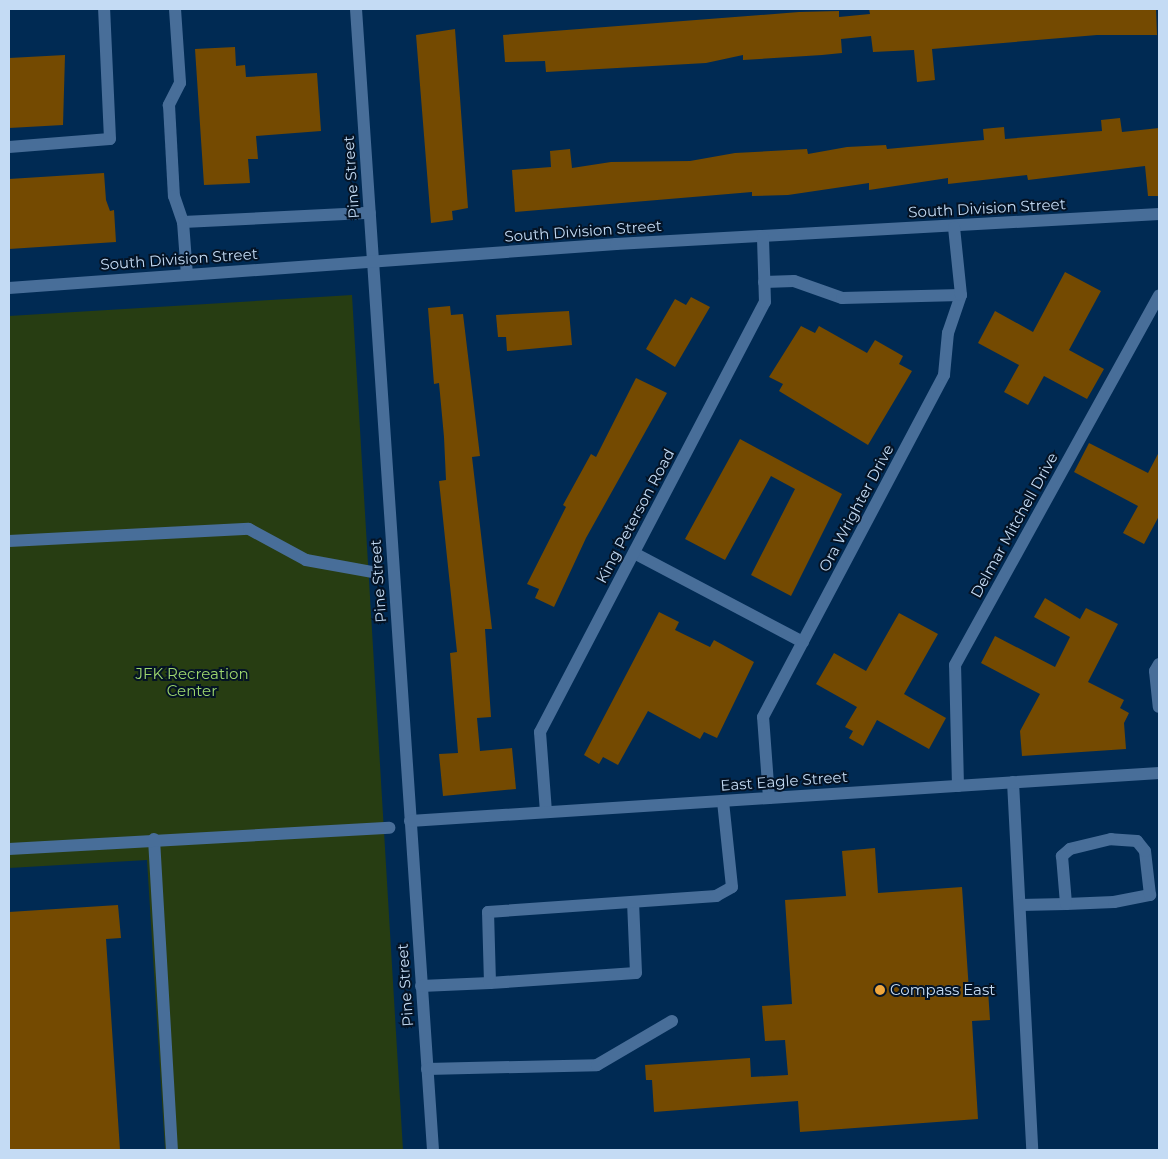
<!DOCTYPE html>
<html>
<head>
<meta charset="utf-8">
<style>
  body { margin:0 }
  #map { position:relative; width:1168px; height:1159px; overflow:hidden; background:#002a53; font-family:Montserrat,sans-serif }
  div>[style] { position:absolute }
  .green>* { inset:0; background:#273d12 }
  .building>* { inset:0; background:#744a01 }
  .minor>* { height:12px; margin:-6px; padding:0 6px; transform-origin:6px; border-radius:6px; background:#486e99 }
  .dots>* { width:14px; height:14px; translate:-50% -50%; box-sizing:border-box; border:2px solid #041325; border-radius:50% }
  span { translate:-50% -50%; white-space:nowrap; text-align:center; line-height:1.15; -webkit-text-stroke:4px #041325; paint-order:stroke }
  .street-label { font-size:15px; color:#c4dbf4 }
  .park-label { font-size:15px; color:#9dd66d }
  .poi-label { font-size:15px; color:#c4dbf4 }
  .left { translate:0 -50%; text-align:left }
  .frame { position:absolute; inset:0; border:10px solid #c4dbf4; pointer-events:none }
</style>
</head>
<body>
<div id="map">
  <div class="green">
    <i style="clip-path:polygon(352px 295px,403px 1150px,165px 1150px,147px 860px,9px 868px,9px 316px)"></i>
  </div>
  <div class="building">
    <i style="clip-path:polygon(869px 9px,1156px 9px,1157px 35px,1097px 35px,932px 49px,935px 80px,917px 82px,914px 50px,873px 52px,871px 36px,841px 39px,842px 53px,822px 55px,743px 60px,743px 55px,706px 63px,546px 72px,545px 61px,505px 62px,503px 35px,799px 12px,839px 11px,839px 17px,870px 14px)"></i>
    <i style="clip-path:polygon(455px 29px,468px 208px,452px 211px,453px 220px,431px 223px,416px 35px)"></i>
    <i style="clip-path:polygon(235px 47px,236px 66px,245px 65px,246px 77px,317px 73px,321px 131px,256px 136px,258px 159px,248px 159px,250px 183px,204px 185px,195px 49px)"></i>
    <i style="clip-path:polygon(65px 55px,63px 125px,9px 128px,9px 58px)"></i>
    <i style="clip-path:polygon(1120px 118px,1122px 132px,1159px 128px,1159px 196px,1148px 196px,1145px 166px,1028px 180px,1027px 175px,948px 184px,948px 178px,869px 190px,869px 183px,788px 195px,752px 196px,752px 192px,515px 212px,512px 170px,551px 167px,550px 151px,570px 149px,572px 168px,611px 162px,690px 161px,735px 153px,807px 149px,808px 154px,847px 147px,886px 145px,887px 149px,984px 140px,983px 129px,1004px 127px,1005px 139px,1102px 131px,1101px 120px)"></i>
    <i style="clip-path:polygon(104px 173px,106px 200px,110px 211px,114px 210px,116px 242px,9px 249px,9px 179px)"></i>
    <i style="clip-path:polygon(1065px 272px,1101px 291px,1069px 350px,1104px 369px,1087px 399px,1044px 376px,1028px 405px,1004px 392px,1019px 365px,978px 343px,995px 311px,1033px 332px)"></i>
    <i style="clip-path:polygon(691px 297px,710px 307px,675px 367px,646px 349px,675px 299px,686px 305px)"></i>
    <i style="clip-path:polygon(450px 306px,451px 315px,463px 314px,480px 456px,472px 457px,492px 629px,485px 629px,491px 717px,477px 718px,480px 751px,512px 748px,516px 789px,443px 796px,439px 754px,458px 753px,450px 653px,457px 652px,439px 481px,446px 480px,444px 437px,439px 383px,434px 384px,428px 308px)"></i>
    <i style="clip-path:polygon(569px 311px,572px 345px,507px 351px,506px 337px,498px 337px,496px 315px)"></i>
    <i style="clip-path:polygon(801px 326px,815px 333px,819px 326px,867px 353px,875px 340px,903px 356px,899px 364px,912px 371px,868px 445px,779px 391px,783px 384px,769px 377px)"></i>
    <i style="clip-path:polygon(636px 378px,667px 393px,586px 538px,554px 607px,535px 598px,539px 589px,527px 584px,566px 507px,563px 505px,591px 454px,596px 457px)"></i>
    <i style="clip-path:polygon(740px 439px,842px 494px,791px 596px,751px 575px,795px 489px,771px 476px,725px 560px,685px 539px)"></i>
    <i style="clip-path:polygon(1089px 443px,1148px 473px,1159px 452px,1159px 516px,1144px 544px,1123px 533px,1138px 506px,1074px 472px)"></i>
    <i style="clip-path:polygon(1045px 598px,1080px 619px,1086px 608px,1118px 624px,1088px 682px,1124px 700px,1120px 708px,1129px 713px,1124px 723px,1126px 749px,1022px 756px,1020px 731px,1040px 694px,981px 663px,995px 636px,1055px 667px,1070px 637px,1034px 617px)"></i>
    <i style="clip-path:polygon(659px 612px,679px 622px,675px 630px,710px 647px,714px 640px,754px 662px,717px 738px,704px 732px,700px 739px,648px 711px,618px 765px,603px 757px,599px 764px,584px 755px)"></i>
    <i style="clip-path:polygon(899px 613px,938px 634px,904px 694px,946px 718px,929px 749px,877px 720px,863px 746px,849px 738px,853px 731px,845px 727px,857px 707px,816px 684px,834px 653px,866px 671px)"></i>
    <i style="clip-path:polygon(875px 848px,878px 893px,962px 887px,969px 991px,988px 990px,990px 1020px,972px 1021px,978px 1119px,800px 1132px,798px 1101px,654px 1112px,652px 1080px,646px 1080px,645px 1065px,750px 1058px,751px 1077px,788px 1075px,785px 1040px,765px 1041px,762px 1006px,792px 1004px,785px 900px,846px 896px,842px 851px)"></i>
    <i style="clip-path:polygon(118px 905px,121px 938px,106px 939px,120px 1150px,9px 1150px,9px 912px)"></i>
  </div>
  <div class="minor">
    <i style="left:175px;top:9px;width:74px;rotate:86.1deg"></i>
    <i style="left:180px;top:83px;width:25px;rotate:117deg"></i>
    <i style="left:169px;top:105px;width:91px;rotate:86.9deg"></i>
    <i style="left:174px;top:196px;width:28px;rotate:71deg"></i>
    <i style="left:183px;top:222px;width:187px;rotate:-2.8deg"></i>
    <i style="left:356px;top:9px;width:1144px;rotate:86.14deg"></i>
    <i style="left:9px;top:147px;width:101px;rotate:-4.5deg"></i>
    <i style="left:110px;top:139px;width:130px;rotate:-92.6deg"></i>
    <i style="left:183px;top:222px;width:53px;rotate:85.7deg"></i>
    <i style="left:764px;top:282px;width:30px;rotate:-2deg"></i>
    <i style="left:794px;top:281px;width:51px;rotate:19.5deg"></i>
    <i style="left:842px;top:298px;width:119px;rotate:-1.4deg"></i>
    <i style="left:9px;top:288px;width:609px;rotate:-4.15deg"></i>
    <i style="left:616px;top:244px;width:544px;rotate:-3.16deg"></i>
    <i style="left:9px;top:541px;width:240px;rotate:-2.9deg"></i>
    <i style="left:249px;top:529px;width:65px;rotate:28.5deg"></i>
    <i style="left:306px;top:560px;width:68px;rotate:10.2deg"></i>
    <i style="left:634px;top:553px;width:191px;rotate:27.8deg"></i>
    <i style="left:1159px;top:664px;width:8px;rotate:120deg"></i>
    <i style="left:1155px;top:671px;width:36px;rotate:84deg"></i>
    <i style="left:1013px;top:782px;width:368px;rotate:87deg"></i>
    <i style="left:958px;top:786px;width:121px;rotate:-91.4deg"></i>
    <i style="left:955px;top:665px;width:422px;rotate:-61.1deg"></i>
    <i style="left:769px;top:798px;width:81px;rotate:-94.2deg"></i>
    <i style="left:763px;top:717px;width:387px;rotate:-62.1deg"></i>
    <i style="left:944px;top:375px;width:42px;rotate:-84.6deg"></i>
    <i style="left:948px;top:333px;width:40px;rotate:-71.1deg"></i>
    <i style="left:961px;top:295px;width:68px;rotate:-95.9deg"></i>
    <i style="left:546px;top:812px;width:80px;rotate:-94.3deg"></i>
    <i style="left:540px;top:732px;width:485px;rotate:-62.4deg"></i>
    <i style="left:765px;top:302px;width:65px;rotate:-91.8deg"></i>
    <i style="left:410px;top:821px;width:751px;rotate:-3.67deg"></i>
    <i style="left:154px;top:839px;width:312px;rotate:86.7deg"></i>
    <i style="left:9px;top:849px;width:381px;rotate:-3.2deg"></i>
    <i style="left:1020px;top:905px;width:46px;rotate:-1.2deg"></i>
    <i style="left:1066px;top:904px;width:48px;rotate:-2.4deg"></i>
    <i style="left:1114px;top:902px;width:37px;rotate:-11deg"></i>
    <i style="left:1150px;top:895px;width:44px;rotate:-96.5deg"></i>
    <i style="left:1145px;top:851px;width:13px;rotate:-129deg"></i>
    <i style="left:1137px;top:841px;width:26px;rotate:-176deg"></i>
    <i style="left:1111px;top:839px;width:42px;rotate:166.3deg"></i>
    <i style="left:1070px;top:849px;width:11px;rotate:139deg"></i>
    <i style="left:1062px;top:856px;width:48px;rotate:85.2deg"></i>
    <i style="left:490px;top:983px;width:146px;rotate:-3.9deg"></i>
    <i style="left:636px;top:973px;width:71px;rotate:-92.4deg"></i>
    <i style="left:421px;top:986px;width:69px;rotate:-2.5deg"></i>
    <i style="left:490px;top:983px;width:71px;rotate:-91.6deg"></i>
    <i style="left:488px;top:912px;width:229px;rotate:-4deg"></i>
    <i style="left:716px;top:896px;width:18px;rotate:-29deg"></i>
    <i style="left:732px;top:887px;width:86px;rotate:-96deg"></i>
    <i style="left:427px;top:1069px;width:170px;rotate:-1.3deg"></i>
    <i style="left:597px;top:1065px;width:87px;rotate:-30.4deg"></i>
  </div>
  <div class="dots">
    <i style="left:880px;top:990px;background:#efa73e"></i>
  </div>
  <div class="street-label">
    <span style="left:351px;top:177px;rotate:-94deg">Pine Street</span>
    <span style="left:987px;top:208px;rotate:-3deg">South Division Street</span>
    <span style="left:583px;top:231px;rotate:-4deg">South Division Street</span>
    <span style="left:179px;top:259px;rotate:-4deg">South Division Street</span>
    <span style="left:856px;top:508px;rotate:-62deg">Ora Wrighter Drive</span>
    <span style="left:635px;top:516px;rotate:-62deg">King Peterson Road</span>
    <span style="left:1014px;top:525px;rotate:-61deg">Delmar Mitchell Drive</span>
    <span style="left:378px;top:581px;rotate:-94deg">Pine Street</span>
    <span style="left:784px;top:781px;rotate:-4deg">East Eagle Street</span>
    <span style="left:405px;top:985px;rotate:-94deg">Pine Street</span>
  </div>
  <div class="park-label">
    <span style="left:192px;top:682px">JFK Recreation<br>Center</span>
  </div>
  <div class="poi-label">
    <span class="left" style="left:890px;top:990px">Compass East</span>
  </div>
  <div class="frame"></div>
</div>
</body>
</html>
